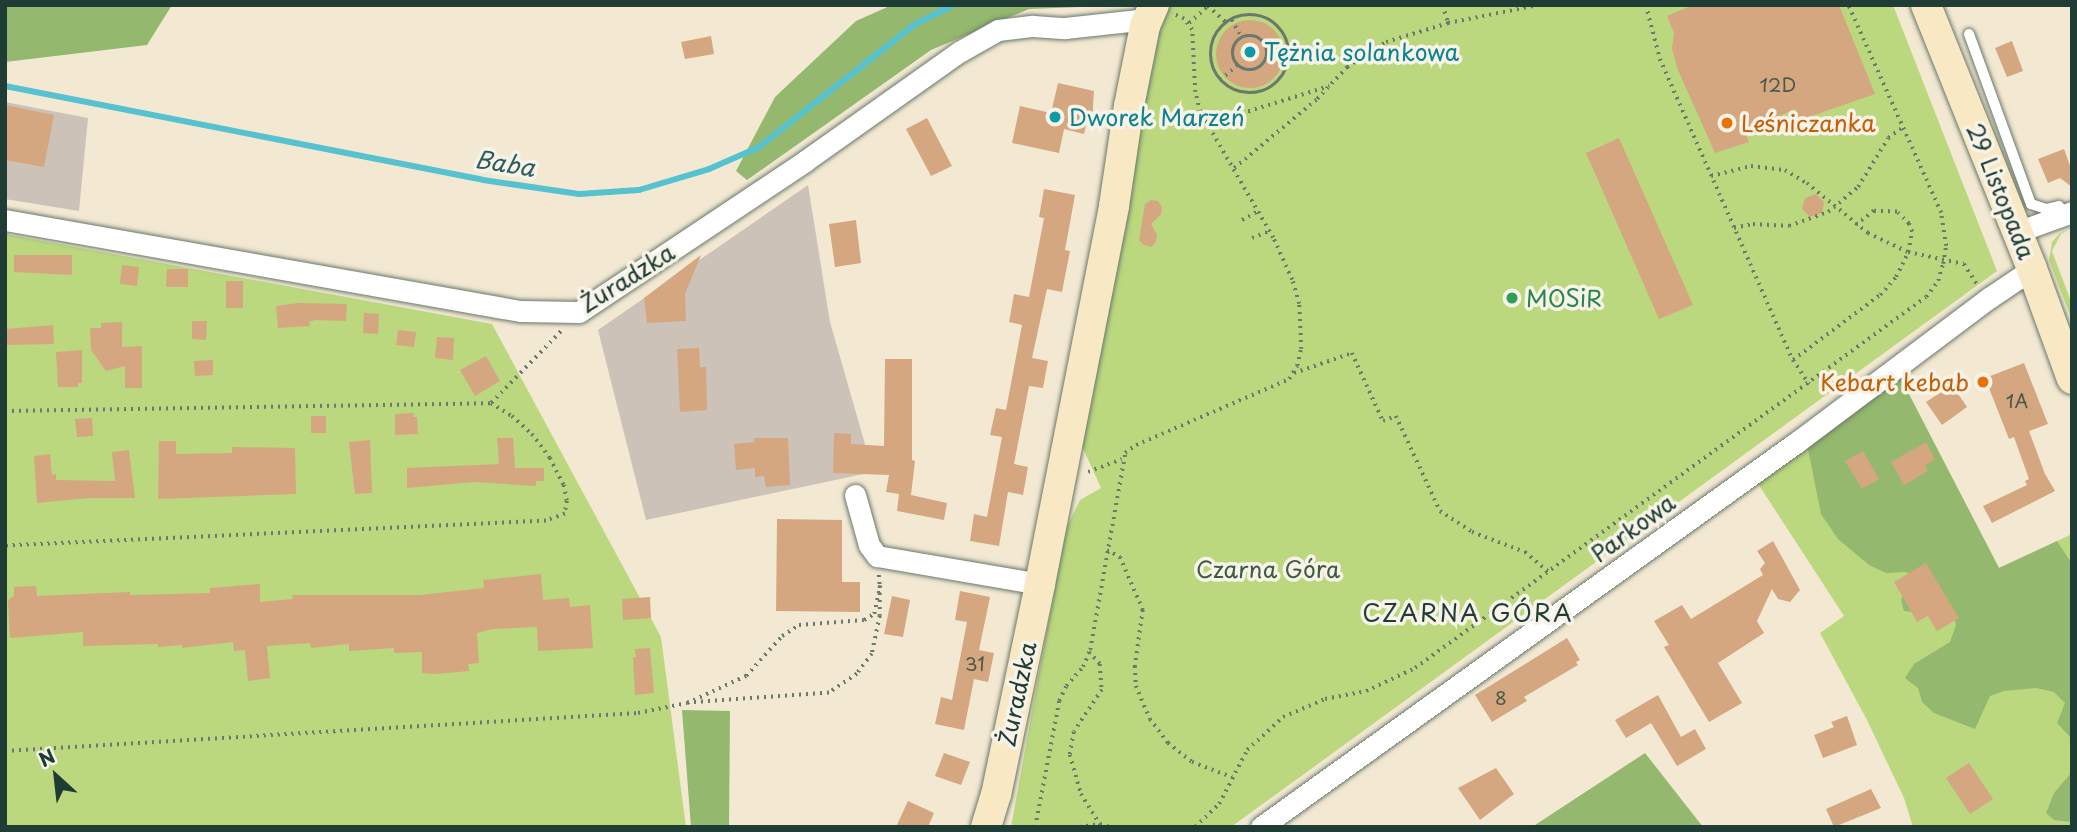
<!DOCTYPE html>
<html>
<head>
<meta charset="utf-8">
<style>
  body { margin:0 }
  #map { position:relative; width:2077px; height:832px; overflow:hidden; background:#f3e9d3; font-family:"Playpen Sans",sans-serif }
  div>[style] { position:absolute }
  .industrial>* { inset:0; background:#ccc2b8 }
  .green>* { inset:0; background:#bbd87e }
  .forest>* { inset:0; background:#94b86d }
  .stream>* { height:6px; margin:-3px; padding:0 3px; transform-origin:3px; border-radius:3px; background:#56c2d0 }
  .building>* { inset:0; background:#d4a780 }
  .round { border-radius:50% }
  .path>* { height:3.5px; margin-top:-1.75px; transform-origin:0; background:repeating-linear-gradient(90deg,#69796c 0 2px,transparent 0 7px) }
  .path>.ring { margin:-1.75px; padding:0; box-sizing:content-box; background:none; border:3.5px solid #69796c; border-radius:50% }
  .roads { filter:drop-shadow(0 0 2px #69796c) drop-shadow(0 0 2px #69796c) }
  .lane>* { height:10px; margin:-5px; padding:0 5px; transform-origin:5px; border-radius:5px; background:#fff }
  .street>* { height:21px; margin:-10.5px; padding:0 10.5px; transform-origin:10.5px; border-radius:10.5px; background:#fff }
  .secondary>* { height:30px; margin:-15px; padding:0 15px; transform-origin:15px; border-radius:15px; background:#f8e8c3 }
  .dots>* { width:19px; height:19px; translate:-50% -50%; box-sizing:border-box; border:4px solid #f7f3e8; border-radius:50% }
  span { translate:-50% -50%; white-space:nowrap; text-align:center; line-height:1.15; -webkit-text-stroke:7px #f7f3e8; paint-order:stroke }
  .number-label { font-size:19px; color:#4c5847 }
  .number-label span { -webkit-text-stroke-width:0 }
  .culture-label { font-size:23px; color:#0d838f }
  .left { translate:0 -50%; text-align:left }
  .food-label { font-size:23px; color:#c56008 }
  .right { translate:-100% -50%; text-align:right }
  .street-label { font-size:23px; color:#1f3d34 }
  .leisure-label { font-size:23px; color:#27864d }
  .park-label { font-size:23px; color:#3e5c43 }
  .water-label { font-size:24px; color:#2d5e5b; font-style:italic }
  .neighbourhood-label { font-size:24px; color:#1f3d34; letter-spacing:2px }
  .frame { position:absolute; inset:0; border:7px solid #1f3d34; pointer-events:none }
  .north { position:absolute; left:21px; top:741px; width:70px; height:70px; -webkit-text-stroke:5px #f7f3e8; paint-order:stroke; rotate:333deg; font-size:19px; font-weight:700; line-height:28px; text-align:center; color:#1f3d34 }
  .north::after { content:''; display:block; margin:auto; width:24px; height:32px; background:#1f3d34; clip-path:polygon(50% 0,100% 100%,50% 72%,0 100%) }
</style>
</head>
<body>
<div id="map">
  <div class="industrial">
    <i style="clip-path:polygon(5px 102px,88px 118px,79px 211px,5px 199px)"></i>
    <i style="clip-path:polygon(808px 185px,830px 322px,873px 472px,646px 520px,598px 330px)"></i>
  </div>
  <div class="green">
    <i style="clip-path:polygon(1166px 5px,1893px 5px,1997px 271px,1231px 827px,1011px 827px,1065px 531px,1080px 500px,1101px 488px,1082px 446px,1159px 19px)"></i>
    <i style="clip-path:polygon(2070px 228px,2061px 234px,2052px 251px,2072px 304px,2072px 320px,2049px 260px,2052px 242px,2059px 234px)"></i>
    <i style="clip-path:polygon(5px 234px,492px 324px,661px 637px,686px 827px,5px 827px)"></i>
    <i style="clip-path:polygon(1899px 375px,1999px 568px,2072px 534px,2072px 827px,1913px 827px,1904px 798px,1867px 720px,1820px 633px,1844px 616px,1755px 479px)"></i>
  </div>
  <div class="forest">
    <i style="clip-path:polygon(5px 5px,172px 5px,147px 45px,5px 62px)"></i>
    <i style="clip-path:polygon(892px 5px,1132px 5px,1029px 9px,931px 50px,747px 180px,736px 171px,775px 97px,856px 21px)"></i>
    <i style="clip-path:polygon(1899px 375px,1999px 568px,2057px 541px,2072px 564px,2072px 739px,2057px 723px,2065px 703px,2054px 692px,2036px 688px,2004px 691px,1990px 696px,1975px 729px,1934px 713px,1922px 702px,1918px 688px,1905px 678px,1914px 664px,1950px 642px,1956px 625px,1954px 617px,1904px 611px,1901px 600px,1912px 576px,1906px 572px,1886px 573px,1869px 565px,1838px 539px,1821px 514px,1807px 444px)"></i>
    <i style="clip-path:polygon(682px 710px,730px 711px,729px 827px,691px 827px)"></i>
    <i style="clip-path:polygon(1645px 753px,1703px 827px,1532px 827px)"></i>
    <i style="clip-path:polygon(2072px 772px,2072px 822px,2054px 820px,2046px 813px,2054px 793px)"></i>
  </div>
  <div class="stream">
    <i style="left:5px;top:86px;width:487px;rotate:11.1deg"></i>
    <i style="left:483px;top:180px;width:97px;rotate:8.3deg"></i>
    <i style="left:579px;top:194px;width:60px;rotate:-3.8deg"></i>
    <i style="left:639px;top:190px;width:73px;rotate:-16.7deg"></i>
    <i style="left:709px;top:169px;width:55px;rotate:-23.7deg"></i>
    <i style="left:759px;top:147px;width:197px;rotate:-38.2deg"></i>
    <i style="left:914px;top:25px;width:44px;rotate:-27.1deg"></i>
  </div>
  <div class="building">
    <i style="clip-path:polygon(1693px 5px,1839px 5px,1875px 94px,1800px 120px,1795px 109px,1745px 132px,1749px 142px,1715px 153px,1678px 70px,1672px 49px,1674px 33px,1667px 16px)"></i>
    <i class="round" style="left:1216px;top:20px;width:68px;height:68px"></i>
    <i style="clip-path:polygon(711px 36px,714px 54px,685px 59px,681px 42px)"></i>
    <i style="clip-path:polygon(2012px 41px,2023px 71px,2007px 77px,1995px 48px)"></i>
    <i style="clip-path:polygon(1058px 83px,1094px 91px,1092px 122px,1087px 121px,1084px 134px,1064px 129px,1059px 153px,1012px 143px,1020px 106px,1051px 113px)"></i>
    <i style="clip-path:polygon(5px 105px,54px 115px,44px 167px,5px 160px)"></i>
    <i style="clip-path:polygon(927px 118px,952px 166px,931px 176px,906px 129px)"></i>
    <i style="clip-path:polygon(1619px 138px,1693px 305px,1659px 319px,1586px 153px)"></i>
    <i style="clip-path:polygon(2064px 149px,2072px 171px,2072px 187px,2060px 178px,2048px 183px,2038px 159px)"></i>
    <i style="clip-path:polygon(1044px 189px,1075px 195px,1065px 250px,1070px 251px,1062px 292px,1047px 289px,1032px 358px,1048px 361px,1043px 388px,1029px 386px,1014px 464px,1028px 467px,1023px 495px,1008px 492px,999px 546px,970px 541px,974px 514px,987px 517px,1002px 437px,990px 435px,996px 408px,1006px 410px,1022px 325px,1009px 322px,1014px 294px,1029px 297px,1044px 218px,1039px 217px)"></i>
    <i style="clip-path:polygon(1816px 194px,1824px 202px,1822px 213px,1810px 217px,1802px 209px,1805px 198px)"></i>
    <i style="clip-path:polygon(1151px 200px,1158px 201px,1162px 207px,1161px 214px,1151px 224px,1157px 235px,1156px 242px,1151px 247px,1144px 245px,1139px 240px,1145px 204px)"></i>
    <i style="clip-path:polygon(856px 220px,861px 263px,835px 267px,829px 224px)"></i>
    <i style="clip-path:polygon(14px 255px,72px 255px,72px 275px,14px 272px)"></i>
    <i style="clip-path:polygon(701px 255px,685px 294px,686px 321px,647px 323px,644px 298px)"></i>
    <i style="clip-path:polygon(122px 265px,139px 267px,137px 286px,120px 284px)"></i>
    <i style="clip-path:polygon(167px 269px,188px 269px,188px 287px,166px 287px)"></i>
    <i style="clip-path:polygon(226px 281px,243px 281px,243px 308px,226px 308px)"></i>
    <i style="clip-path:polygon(298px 303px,347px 304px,346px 321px,315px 320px,309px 322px,310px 326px,278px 328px,276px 306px)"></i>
    <i style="clip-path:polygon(364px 313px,379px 314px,378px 334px,363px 333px)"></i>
    <i style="clip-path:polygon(192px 321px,207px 321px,206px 340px,192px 339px)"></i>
    <i style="clip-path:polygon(122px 322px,122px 347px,142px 346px,142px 388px,125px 388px,125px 366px,106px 371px,91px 350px,90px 328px,101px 328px,101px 323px)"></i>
    <i style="clip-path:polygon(53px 325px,54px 344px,5px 345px,5px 329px)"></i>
    <i style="clip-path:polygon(398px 330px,416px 332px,414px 347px,396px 345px)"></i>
    <i style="clip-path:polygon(437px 337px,454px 338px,453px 360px,435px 358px)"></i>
    <i style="clip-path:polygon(699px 348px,700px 367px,706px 367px,707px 410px,680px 412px,677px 349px)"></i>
    <i style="clip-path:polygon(82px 350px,82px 383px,78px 383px,78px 387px,58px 387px,56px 352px)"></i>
    <i style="clip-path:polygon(486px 356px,500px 381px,475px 396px,460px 370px)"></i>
    <i style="clip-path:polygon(885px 359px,912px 359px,912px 460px,915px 461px,911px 495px,947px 503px,944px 520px,897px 511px,899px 494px,886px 492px,889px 475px,833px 473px,834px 433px,851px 434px,851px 444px,884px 446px)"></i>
    <i style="clip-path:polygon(213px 360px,213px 375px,195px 376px,194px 361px)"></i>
    <i style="clip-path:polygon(2024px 363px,2048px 424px,2029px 431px,2045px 474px,2055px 491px,1992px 523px,1983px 506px,2027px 485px,2025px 481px,2029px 479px,2014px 437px,2009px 439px,1985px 378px)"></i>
    <i style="clip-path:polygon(1952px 385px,1967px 407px,1942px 425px,1926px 402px)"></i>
    <i style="clip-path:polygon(414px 413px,413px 417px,417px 417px,418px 434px,395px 435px,395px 414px)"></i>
    <i style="clip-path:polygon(311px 416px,326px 416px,326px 433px,311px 433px)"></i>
    <i style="clip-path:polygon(92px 418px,93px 436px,77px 437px,75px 419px)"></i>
    <i style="clip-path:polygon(497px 438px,513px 438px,515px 468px,544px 468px,544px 481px,536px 481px,536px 486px,474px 482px,407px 488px,407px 468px,499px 464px)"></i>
    <i style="clip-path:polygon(754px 438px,788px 438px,790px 485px,766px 487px,764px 476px,755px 477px,755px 468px,736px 470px,734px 444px,754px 442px)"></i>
    <i style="clip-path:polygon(370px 440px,372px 493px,355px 494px,349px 442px)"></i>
    <i style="clip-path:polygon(159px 441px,176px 441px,176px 454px,232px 453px,232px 447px,295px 448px,296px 494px,158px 499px)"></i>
    <i style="clip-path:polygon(1926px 442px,1935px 460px,1925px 465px,1928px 471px,1904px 485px,1891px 462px)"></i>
    <i style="clip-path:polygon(129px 450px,135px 498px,89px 498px,37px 503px,34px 456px,50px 454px,52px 475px,56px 474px,56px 480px,115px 481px,112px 452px)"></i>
    <i style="clip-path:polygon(1863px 451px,1879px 479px,1862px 489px,1845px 461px)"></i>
    <i style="clip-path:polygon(777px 519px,842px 520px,842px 582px,860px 582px,860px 612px,776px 611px)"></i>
    <i style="clip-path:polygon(1773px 541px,1800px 590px,1790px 602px,1778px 599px,1772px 589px,1757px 621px,1764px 633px,1718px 663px,1742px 703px,1709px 722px,1664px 647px,1669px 645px,1654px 621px,1682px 605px,1691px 619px,1763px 575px,1760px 569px,1765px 563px,1757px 551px)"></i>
    <i style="clip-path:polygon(1926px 563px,1959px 618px,1937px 631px,1928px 616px,1917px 622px,1894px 582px)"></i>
    <i style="clip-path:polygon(541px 574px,543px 600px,569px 598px,570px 607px,590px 605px,593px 648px,538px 651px,537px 627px,493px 629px,477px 633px,479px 663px,468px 664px,469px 671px,436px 674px,422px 673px,422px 652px,394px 653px,394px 648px,349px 651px,349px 644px,311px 648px,310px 643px,267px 646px,270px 678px,248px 681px,245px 650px,234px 651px,233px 642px,182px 648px,182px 645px,158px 647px,158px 644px,83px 646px,83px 632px,10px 638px,8px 600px,14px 596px,14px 587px,36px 586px,37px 596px,130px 592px,130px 595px,210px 593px,210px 588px,260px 584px,260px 602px,293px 599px,292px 595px,420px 595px,484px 588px,483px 580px)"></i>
    <i style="clip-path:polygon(960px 591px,990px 597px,979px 650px,994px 653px,988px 682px,974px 679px,964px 730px,935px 724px,941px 697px,952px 700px,967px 622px,955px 620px)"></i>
    <i style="clip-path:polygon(892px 596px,910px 600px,903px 637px,884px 634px)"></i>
    <i style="clip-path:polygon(650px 597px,651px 618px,623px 620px,622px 599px)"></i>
    <i style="clip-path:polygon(1567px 638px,1580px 660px,1576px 662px,1578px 665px,1524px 697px,1527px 701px,1492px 722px,1475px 695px)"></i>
    <i style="clip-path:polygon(650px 648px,654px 693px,635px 695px,633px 657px,636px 657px,635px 649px)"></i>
    <i style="clip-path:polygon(1658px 695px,1681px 737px,1695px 729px,1706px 749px,1677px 766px,1651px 723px,1626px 738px,1615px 720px)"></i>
    <i style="clip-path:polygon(1847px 716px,1857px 745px,1823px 758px,1814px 735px,1834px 727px,1831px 722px)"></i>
    <i style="clip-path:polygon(944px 753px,970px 762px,961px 785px,935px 776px)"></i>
    <i style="clip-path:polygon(1969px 763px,1993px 799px,1970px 814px,1946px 778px)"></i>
    <i style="clip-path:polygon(1496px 768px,1514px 794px,1480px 820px,1458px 788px)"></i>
    <i style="clip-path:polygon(1871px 789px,1881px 808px,1834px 827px,1826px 809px)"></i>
    <i style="clip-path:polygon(908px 801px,934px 813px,928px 827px,896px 827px)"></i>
  </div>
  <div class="path">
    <i style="left:1443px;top:5px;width:19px;rotate:74deg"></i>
    <i style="left:1646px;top:5px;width:56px;rotate:75.5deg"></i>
    <i style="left:1660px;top:59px;width:329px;rotate:66.2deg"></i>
    <i style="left:1793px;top:360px;width:29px;rotate:56deg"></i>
    <i style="left:1208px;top:6px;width:25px;rotate:42deg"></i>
    <i class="ring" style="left:1211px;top:15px;width:74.5px;height:74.5px"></i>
    <i style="left:1232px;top:20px;width:21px;rotate:61deg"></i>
    <i style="left:1189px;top:23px;width:27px;rotate:-42deg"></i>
    <i class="ring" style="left:1233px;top:36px;width:30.5px;height:30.5px"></i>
    <i style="left:1267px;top:49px;width:22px;rotate:-8deg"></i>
    <i style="left:1220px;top:80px;width:23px;rotate:-41deg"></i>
    <i style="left:1208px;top:124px;width:127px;rotate:-17.4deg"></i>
    <i style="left:1234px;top:168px;width:108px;rotate:-39.7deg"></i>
    <i style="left:1317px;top:99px;width:44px;rotate:-46.8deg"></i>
    <i style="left:1347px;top:67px;width:46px;rotate:-32.7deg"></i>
    <i style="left:1386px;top:42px;width:65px;rotate:-17deg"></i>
    <i style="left:1448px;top:23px;width:92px;rotate:-11.3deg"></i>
    <i style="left:1711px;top:176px;width:41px;rotate:-14deg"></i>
    <i style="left:1751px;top:166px;width:34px;rotate:7deg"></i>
    <i style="left:1785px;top:170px;width:26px;rotate:31deg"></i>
    <i style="left:1807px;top:183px;width:79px;rotate:39.3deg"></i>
    <i style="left:1868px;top:233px;width:44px;rotate:25.4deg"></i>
    <i style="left:1908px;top:252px;width:57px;rotate:12.1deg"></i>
    <i style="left:1964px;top:264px;width:24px;rotate:57deg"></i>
    <i style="left:1242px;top:220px;width:18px;rotate:-29deg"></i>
    <i style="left:1734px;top:228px;width:19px;rotate:-12deg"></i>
    <i style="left:1753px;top:224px;width:36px;rotate:3deg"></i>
    <i style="left:1789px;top:226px;width:41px;rotate:-19.7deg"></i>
    <i style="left:1828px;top:212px;width:39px;rotate:-40deg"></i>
    <i style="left:1858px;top:187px;width:57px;rotate:-58.5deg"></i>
    <i style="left:1888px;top:138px;width:17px;rotate:-36deg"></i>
    <i style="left:1252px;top:238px;width:18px;rotate:-22deg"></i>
    <i style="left:1793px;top:360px;width:109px;rotate:-36.8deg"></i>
    <i style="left:1880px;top:295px;width:24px;rotate:-48deg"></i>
    <i style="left:1896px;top:277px;width:28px;rotate:-64deg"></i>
    <i style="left:1908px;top:252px;width:20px;rotate:-79deg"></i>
    <i style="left:1912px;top:232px;width:9px;rotate:-111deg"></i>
    <i style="left:1909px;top:224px;width:17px;rotate:-135deg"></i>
    <i style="left:1897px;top:212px;width:23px;rotate:-178deg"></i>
    <i style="left:1874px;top:211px;width:23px;rotate:142deg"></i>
    <i style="left:1294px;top:373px;width:61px;rotate:-19deg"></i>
    <i style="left:1352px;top:353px;width:75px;rotate:65.5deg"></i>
    <i style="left:1383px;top:421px;width:14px;rotate:-21deg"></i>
    <i style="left:1396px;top:416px;width:105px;rotate:65.1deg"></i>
    <i style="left:1440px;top:511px;width:38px;rotate:33deg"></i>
    <i style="left:1472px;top:532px;width:57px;rotate:20.7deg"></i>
    <i style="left:1525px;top:552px;width:31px;rotate:40deg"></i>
    <i style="left:491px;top:403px;width:100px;rotate:-45.8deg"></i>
    <i style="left:5px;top:411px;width:486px;rotate:-0.9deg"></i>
    <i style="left:491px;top:403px;width:25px;rotate:32deg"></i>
    <i style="left:512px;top:416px;width:27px;rotate:42deg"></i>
    <i style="left:532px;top:434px;width:30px;rotate:53deg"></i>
    <i style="left:550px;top:458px;width:30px;rotate:63deg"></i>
    <i style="left:564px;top:485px;width:16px;rotate:79deg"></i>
    <i style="left:567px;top:501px;width:13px;rotate:99deg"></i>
    <i style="left:565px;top:514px;width:20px;rotate:160deg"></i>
    <i style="left:546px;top:521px;width:542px;rotate:177.35deg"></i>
    <i style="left:1088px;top:472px;width:36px;rotate:-21deg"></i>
    <i style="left:1107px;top:550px;width:15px;rotate:28deg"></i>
    <i style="left:1120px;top:557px;width:58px;rotate:66.5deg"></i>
    <i style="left:1143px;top:610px;width:57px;rotate:98.1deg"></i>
    <i style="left:1135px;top:666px;width:20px;rotate:87deg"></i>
    <i style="left:1136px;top:686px;width:36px;rotate:67deg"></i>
    <i style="left:1150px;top:719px;width:30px;rotate:53deg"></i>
    <i style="left:1168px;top:743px;width:31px;rotate:38deg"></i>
    <i style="left:1192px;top:762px;width:43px;rotate:20.6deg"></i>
    <i style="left:879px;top:575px;width:11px;rotate:85deg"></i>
    <i style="left:880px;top:586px;width:30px;rotate:90deg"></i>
    <i style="left:880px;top:616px;width:39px;rotate:102deg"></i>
    <i style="left:872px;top:654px;width:25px;rotate:127deg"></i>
    <i style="left:857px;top:674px;width:34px;rotate:146deg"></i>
    <i style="left:829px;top:693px;width:142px;rotate:176deg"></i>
    <i style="left:687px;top:703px;width:65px;rotate:-24.6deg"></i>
    <i style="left:746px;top:676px;width:54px;rotate:-48deg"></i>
    <i style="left:782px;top:636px;width:20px;rotate:-33deg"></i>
    <i style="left:799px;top:625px;width:65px;rotate:-4.4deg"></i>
    <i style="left:864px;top:620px;width:12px;rotate:-31deg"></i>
    <i style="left:874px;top:614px;width:29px;rotate:-78deg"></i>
    <i style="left:1089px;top:652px;width:16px;rotate:47deg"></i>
    <i style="left:1100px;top:664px;width:26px;rotate:86deg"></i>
    <i style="left:1102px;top:690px;width:50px;rotate:123.7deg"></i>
    <i style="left:1074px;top:732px;width:23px;rotate:100deg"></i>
    <i style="left:1070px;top:755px;width:41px;rotate:74.2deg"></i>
    <i style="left:1081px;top:794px;width:36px;rotate:58deg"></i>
    <i style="left:5px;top:751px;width:634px;rotate:-3.44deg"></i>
    <i style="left:638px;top:713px;width:50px;rotate:-11.5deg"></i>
    <i style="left:1035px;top:827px;width:128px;rotate:-79.2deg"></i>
    <i style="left:1059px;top:701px;width:17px;rotate:-65deg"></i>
    <i style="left:1066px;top:686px;width:25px;rotate:-48deg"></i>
    <i style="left:1083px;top:667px;width:18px;rotate:-68deg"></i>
    <i style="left:1090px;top:650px;width:200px;rotate:-79.9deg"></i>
    <i style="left:1125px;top:453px;width:14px;rotate:-36deg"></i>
    <i style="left:1136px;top:445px;width:167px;rotate:-23.3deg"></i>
    <i style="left:1289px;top:379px;width:15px;rotate:-58deg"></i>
    <i style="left:1297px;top:366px;width:17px;rotate:-77deg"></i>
    <i style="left:1301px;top:349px;width:45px;rotate:-92.5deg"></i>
    <i style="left:1299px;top:304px;width:25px;rotate:-106deg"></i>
    <i style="left:1292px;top:280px;width:46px;rotate:-114.3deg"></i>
    <i style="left:1273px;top:238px;width:146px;rotate:-120.1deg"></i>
    <i style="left:1200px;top:112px;width:21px;rotate:-104deg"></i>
    <i style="left:1195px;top:92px;width:62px;rotate:-92.8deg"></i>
    <i style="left:1192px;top:30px;width:14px;rotate:-126deg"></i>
    <i style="left:1184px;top:19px;width:10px;rotate:-156deg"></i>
    <i style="left:1079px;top:827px;width:21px;rotate:-8deg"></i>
    <i style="left:1100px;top:824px;width:10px;rotate:17deg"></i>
    <i style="left:1195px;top:827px;width:33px;rotate:-44deg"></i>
    <i style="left:1219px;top:804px;width:61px;rotate:-62.6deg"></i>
    <i style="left:1247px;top:750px;width:49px;rotate:-42.5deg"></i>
    <i style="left:1283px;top:717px;width:46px;rotate:-23.2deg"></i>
    <i style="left:1325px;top:699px;width:42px;rotate:-11deg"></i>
    <i style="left:1366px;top:691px;width:54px;rotate:-25.1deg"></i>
    <i style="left:1415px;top:668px;width:631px;rotate:-35.98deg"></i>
    <i style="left:1926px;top:297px;width:20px;rotate:-53deg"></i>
    <i style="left:1938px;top:281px;width:18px;rotate:-74deg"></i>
    <i style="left:1943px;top:264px;width:18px;rotate:-81deg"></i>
    <i style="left:1946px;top:246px;width:33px;rotate:-99deg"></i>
    <i style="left:1941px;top:213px;width:228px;rotate:-114.1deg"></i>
  </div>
  <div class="roads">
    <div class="lane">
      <i style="left:1969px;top:34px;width:181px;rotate:70deg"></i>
      <i style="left:2031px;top:204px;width:16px;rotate:18deg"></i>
      <i style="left:2046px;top:209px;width:13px;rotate:-13deg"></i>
      <i style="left:2059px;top:206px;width:10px;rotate:61deg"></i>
    </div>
    <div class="street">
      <i style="left:5px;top:220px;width:523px;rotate:10.02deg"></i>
      <i style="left:520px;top:311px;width:59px;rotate:1deg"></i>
      <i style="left:579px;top:312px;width:272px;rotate:-33.7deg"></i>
      <i style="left:805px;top:161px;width:189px;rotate:-35.3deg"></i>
      <i style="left:959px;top:52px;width:45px;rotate:-29.4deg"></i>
      <i style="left:998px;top:30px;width:35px;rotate:-7deg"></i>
      <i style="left:1033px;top:26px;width:32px;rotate:4deg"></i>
      <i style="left:1065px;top:28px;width:74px;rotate:-6.2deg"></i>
      <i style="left:1139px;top:20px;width:8px;rotate:45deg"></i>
      <i style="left:2017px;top:232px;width:59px;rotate:-20deg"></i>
      <i style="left:855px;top:495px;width:52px;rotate:74.4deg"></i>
      <i style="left:869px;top:545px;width:14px;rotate:54deg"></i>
      <i style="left:877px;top:556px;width:165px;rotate:9.7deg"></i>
      <i style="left:1261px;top:827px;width:660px;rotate:-35.69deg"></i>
      <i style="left:1797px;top:442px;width:240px;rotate:-36.9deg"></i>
      <i style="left:1989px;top:298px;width:52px;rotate:-34deg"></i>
    </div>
    <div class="secondary">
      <i style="left:1926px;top:5px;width:284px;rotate:68.1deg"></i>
      <i style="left:2032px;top:269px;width:117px;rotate:70deg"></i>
      <i style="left:986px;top:827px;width:34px;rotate:-73deg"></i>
      <i style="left:996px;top:795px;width:216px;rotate:-78.2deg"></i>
      <i style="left:1040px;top:584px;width:385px;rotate:-78.9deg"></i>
      <i style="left:1114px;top:206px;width:101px;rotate:-81.5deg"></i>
      <i style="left:1129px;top:106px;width:82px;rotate:-78.7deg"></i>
      <i style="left:1145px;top:26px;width:23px;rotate:-67deg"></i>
    </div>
  </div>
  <div class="dots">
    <i style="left:1250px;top:52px;background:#0f9aa8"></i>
    <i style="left:1055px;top:117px;background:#0f9aa8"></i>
    <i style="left:1727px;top:123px;background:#e8710a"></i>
    <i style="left:1512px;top:298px;background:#2e9e5b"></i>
    <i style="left:1983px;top:382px;background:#e8710a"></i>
  </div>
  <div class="number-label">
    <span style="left:1778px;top:85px">12D</span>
    <span style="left:2017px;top:401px">1A</span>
    <span style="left:975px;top:664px">31</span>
    <span style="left:1501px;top:698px">8</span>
  </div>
  <div class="culture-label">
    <span class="left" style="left:1264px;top:52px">Tężnia solankowa</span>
    <span class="left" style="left:1069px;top:117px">Dworek Marzeń</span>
  </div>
  <div class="food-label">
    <span class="left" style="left:1741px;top:123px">Leśniczanka</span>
    <span class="right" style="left:1969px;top:382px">Kebart kebab</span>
  </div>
  <div class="street-label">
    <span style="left:2001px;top:191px;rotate:68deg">29 Listopada</span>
    <span style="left:627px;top:278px;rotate:-32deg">Żuradzka</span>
    <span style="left:1633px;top:528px;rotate:-36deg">Parkowa</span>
    <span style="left:1017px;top:694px;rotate:-78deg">Żuradzka</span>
  </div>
  <div class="leisure-label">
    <span class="left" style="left:1526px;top:298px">MOSiR</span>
  </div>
  <div class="park-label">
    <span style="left:1268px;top:569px">Czarna Góra</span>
  </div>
  <div class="water-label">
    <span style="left:505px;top:163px;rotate:9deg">Baba</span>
  </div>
  <div class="neighbourhood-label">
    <span style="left:1468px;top:613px">CZARNA GÓRA</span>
  </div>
  <div class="frame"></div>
  <div class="north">N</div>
</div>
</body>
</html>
